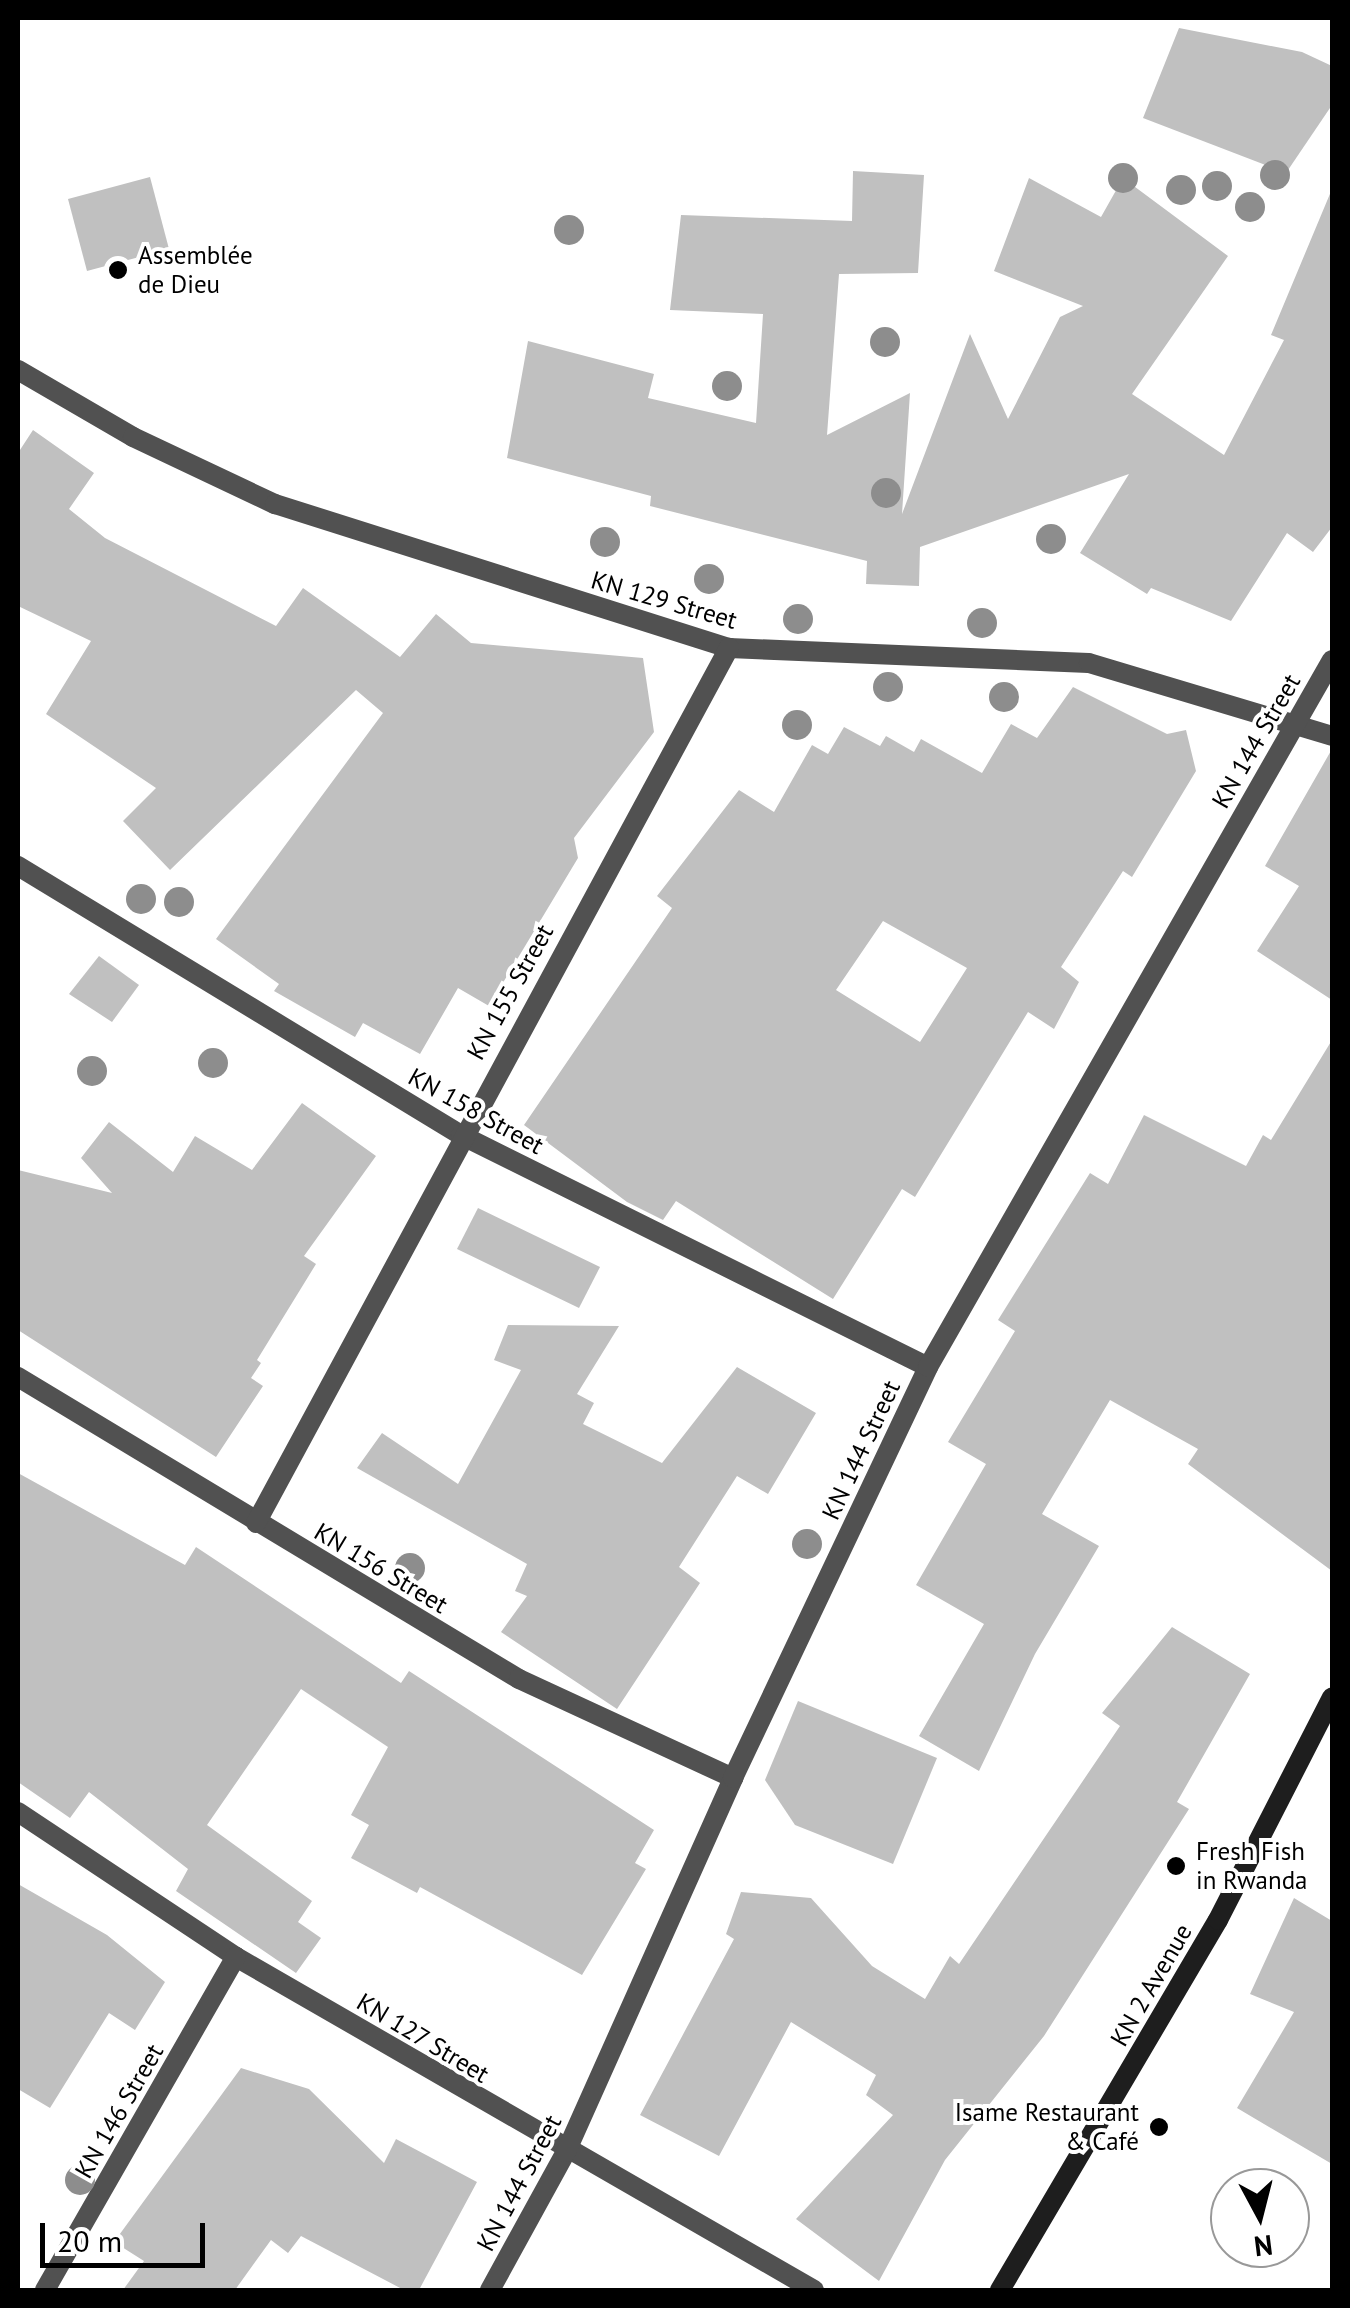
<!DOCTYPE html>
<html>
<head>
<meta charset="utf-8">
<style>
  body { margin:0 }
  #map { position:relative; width:1350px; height:2308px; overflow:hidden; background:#fff; font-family:"PT Sans",sans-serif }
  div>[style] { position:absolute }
  .building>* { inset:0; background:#c0c0c0 }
  .street>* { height:20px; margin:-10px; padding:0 10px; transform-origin:10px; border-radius:10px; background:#515151 }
  .secondary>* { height:20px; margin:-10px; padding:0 10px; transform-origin:10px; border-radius:10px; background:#1e1e1e }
  .trees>* { width:30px; height:30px; margin:-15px; border-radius:50%; background:#8d8d8d }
  .dots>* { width:28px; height:28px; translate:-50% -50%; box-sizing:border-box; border:5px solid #fff; border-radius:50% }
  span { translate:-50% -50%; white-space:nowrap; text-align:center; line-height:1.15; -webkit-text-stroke:8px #fff; paint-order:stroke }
  .poi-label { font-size:25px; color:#000 }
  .left { translate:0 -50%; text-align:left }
  .right { translate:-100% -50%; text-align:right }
  .street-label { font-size:25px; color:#000 }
  .frame { position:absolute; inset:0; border:20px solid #000; pointer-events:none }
  .north { position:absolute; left:1210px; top:2168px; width:100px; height:100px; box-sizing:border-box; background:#fff; border:2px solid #999; border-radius:50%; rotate:173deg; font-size:28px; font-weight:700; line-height:40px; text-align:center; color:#000 }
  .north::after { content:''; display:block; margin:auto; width:35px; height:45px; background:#000; clip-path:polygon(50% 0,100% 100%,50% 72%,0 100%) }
  .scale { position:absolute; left:40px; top:2223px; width:165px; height:45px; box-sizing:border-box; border:5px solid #000; border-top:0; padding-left:12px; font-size:30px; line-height:35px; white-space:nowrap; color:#000; -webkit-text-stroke:8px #fff; paint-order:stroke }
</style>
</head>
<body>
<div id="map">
  <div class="building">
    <i style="clip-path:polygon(1179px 28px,1302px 52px,1332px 66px,1332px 105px,1286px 173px,1143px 118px)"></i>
    <i style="clip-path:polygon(853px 171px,924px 175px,918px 273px,839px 274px,827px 435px,910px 393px,902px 514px,970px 334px,1008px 419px,1060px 317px,1083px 306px,994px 271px,1029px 178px,1101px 217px,1123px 178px,1228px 256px,1132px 394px,1224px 455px,1284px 340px,1271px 335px,1332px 189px,1332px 527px,1313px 552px,1287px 533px,1231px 621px,1151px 588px,1147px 594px,1080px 553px,1129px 474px,920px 547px,919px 586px,866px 584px,867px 561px,650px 506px,651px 496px,507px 458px,528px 341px,654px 374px,648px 398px,756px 423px,763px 314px,670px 310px,681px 215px,852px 221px)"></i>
    <i style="clip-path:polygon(150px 177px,169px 249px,87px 271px,68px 199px)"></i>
    <i style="clip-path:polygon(33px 430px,94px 473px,69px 509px,105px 538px,276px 626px,303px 588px,400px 657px,436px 614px,471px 643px,643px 658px,654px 732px,574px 838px,578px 858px,489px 1006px,458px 988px,420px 1054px,363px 1023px,355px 1037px,274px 991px,279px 984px,216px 939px,383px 713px,356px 690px,170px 870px,123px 821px,156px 788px,46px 714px,91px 641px,18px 606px,18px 453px)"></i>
    <i style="clip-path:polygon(evenodd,1073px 687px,1167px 734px,1186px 730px,1196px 771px,1132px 877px,1123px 871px,1061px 967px,1079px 982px,1054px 1029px,1028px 1012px,915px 1197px,902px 1189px,833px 1299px,676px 1201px,663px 1220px,627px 1202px,524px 1125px,672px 908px,657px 896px,739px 790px,774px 812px,812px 745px,828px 754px,844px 727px,880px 746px,886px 736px,914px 752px,921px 739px,982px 773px,1011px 724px,1037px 738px,1073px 687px,883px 921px,967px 968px,920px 1042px,836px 990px,883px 921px)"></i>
    <i style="clip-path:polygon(1332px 749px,1332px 1000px,1257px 951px,1299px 886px,1265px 866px)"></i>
    <i style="clip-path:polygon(99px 956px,139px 985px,112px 1022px,69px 994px)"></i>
    <i style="clip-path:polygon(1332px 1040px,1332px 1571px,1188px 1464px,1198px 1449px,1110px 1400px,1042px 1514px,1099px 1546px,1035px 1654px,979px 1771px,919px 1736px,984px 1624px,916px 1585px,986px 1464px,948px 1442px,1015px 1331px,998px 1320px,1090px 1173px,1108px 1184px,1144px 1115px,1246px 1166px,1263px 1135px,1271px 1140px)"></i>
    <i style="clip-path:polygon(302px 1103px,376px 1156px,304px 1256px,316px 1264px,257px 1360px,261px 1363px,251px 1378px,263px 1386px,216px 1457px,18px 1330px,18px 1170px,112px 1193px,81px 1158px,109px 1122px,173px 1172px,195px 1136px,252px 1170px)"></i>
    <i style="clip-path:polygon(478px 1208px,600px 1267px,579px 1308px,457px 1249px)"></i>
    <i style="clip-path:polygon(508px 1325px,619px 1326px,577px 1394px,594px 1403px,583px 1424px,662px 1463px,737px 1367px,816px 1413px,768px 1494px,737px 1476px,679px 1567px,700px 1583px,617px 1709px,501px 1632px,527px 1596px,515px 1591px,527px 1564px,357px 1468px,382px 1433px,458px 1484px,521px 1370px,494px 1360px)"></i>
    <i style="clip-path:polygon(18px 1473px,185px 1565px,196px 1547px,401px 1683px,409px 1671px,654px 1830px,635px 1863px,646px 1869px,582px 1975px,420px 1887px,417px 1893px,351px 1858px,369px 1825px,351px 1815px,388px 1747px,301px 1689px,207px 1825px,312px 1901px,298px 1922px,321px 1938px,296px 1973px,176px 1891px,188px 1869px,89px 1792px,70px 1818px,18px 1782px)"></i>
    <i style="clip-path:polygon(1172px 1627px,1250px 1674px,1177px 1802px,1189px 1809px,1044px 2036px,945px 2160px,879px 2281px,796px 2219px,893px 2115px,866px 2095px,876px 2075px,791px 2022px,719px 2156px,640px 2115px,734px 1939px,726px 1934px,741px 1892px,811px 1898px,872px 1966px,925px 1999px,950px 1956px,959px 1964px,1120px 1726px,1102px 1713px)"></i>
    <i style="clip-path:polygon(798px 1701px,937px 1758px,893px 1864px,795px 1825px,765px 1780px)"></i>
    <i style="clip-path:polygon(18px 1884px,107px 1935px,165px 1982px,135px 2030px,109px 2013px,50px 2108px,18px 2089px)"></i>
    <i style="clip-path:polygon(1294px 1898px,1332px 1921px,1332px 2164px,1237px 2108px,1294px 2012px,1250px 1994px)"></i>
    <i style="clip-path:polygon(241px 2068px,309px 2089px,384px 2163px,396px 2139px,477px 2182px,419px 2290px,404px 2290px,301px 2236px,288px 2253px,271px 2240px,235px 2290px,123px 2290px,144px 2261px,114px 2242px)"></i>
  </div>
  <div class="street">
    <i style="left:18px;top:370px;width:133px;rotate:30.2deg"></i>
    <i style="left:133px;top:437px;width:157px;rotate:25.3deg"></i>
    <i style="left:275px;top:504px;width:476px;rotate:17.6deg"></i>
    <i style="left:729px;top:648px;width:360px;rotate:2.4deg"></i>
    <i style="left:1089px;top:663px;width:254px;rotate:16.7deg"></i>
    <i style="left:18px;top:866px;width:518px;rotate:31.27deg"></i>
    <i style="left:461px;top:1135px;width:521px;rotate:26.42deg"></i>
    <i style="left:18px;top:1377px;width:585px;rotate:31.08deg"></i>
    <i style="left:519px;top:1679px;width:236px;rotate:24.8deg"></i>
    <i style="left:256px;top:1523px;width:995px;rotate:-61.61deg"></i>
    <i style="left:18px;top:1812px;width:262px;rotate:33.6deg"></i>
    <i style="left:236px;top:1957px;width:667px;rotate:29.95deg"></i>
    <i style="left:45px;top:2290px;width:384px;rotate:-60.2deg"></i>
    <i style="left:490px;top:2290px;width:158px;rotate:-61.2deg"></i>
    <i style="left:566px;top:2152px;width:410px;rotate:-65.9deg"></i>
    <i style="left:733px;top:1778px;width:455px;rotate:-64.6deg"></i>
    <i style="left:928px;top:1367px;width:814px;rotate:-60.26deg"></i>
  </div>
  <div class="secondary">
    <i style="left:1000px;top:2290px;width:429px;rotate:-59.5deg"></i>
    <i style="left:1218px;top:1920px;width:250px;rotate:-62.9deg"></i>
  </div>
  <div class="trees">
    <i style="left:1275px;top:175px"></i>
    <i style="left:1123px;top:178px"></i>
    <i style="left:1217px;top:186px"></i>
    <i style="left:1181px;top:190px"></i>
    <i style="left:1250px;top:207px"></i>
    <i style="left:569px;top:230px"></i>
    <i style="left:885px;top:342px"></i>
    <i style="left:727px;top:386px"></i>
    <i style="left:886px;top:493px"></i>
    <i style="left:1051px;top:539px"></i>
    <i style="left:605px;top:542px"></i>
    <i style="left:709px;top:579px"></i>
    <i style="left:798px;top:619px"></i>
    <i style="left:982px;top:623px"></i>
    <i style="left:888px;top:687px"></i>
    <i style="left:1004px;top:697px"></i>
    <i style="left:797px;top:725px"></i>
    <i style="left:141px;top:899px"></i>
    <i style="left:179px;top:902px"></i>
    <i style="left:213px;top:1063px"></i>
    <i style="left:92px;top:1071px"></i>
    <i style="left:807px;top:1544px"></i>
    <i style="left:410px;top:1568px"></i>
    <i style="left:80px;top:2180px"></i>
  </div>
  <div class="dots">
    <i style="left:118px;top:270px;background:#000"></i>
    <i style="left:1176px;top:1866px;background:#000"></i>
    <i style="left:1159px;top:2127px;background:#000"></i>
  </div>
  <div class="poi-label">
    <span class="left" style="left:138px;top:270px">Assemblée<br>de Dieu</span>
    <span class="left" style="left:1196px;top:1866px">Fresh Fish<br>in Rwanda</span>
    <span class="right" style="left:1139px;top:2127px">Isame Restaurant<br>&amp; Café</span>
  </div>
  <div class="street-label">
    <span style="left:664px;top:600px;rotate:16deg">KN 129 Street</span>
    <span style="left:1256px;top:741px;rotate:-60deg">KN 144 Street</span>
    <span style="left:510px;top:992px;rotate:-61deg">KN 155 Street</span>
    <span style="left:476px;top:1111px;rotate:29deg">KN 158 Street</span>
    <span style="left:861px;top:1450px;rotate:-65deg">KN 144 Street</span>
    <span style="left:381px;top:1568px;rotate:31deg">KN 156 Street</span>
    <span style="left:1151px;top:1985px;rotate:-60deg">KN 2 Avenue</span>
    <span style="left:423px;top:2038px;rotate:31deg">KN 127 Street</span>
    <span style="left:119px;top:2111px;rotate:-60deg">KN 146 Street</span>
    <span style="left:519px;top:2183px;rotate:-62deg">KN 144 Street</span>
  </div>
  <div class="frame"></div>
  <div class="north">N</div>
  <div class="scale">20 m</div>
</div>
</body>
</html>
